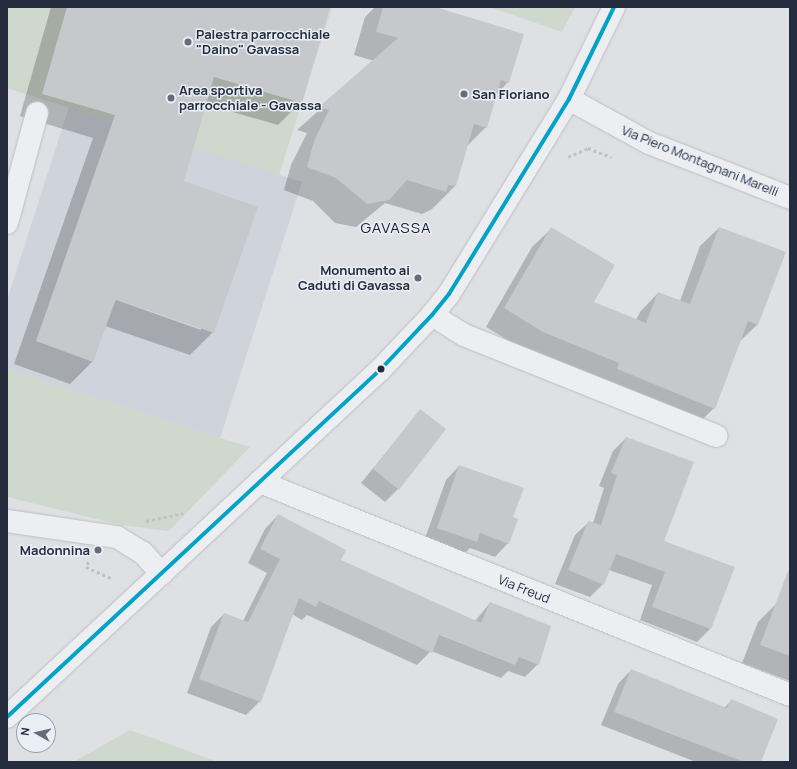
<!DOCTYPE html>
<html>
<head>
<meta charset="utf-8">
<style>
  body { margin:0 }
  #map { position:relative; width:797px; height:769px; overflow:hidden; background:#dee0e4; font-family:Manrope,sans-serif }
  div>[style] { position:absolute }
  .built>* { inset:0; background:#cfd3db }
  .green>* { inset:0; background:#ced8cd }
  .shadow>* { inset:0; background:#0003 }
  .building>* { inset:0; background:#c6c8cc }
  .path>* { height:2.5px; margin-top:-1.25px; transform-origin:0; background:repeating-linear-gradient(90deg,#c0c1c7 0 3px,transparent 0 6px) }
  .roads { filter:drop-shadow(0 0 1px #bcbec2) drop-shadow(0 0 1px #bcbec2) }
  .minor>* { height:22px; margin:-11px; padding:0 11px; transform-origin:11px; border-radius:11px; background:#edeef1 }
  .tertiary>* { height:22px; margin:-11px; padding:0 11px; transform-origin:11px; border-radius:11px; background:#edeef1 }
  .bus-1>* { height:4px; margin:-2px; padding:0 2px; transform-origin:2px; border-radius:2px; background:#02a3c7 }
  .dots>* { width:11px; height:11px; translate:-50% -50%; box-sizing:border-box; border:2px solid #eaeef5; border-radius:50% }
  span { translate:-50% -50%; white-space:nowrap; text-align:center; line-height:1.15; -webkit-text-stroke:3px #eaeef5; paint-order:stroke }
  .poi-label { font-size:13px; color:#242c3e; font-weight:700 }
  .left { translate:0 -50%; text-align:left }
  .right { translate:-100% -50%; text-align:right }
  .street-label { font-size:13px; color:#242c3e }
  .quarter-label { font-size:15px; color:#161d2e; letter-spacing:1px }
  .frame { position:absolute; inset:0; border:8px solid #242c3e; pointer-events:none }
  .north { position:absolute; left:16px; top:713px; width:40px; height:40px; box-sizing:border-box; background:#eaeef5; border:1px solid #9ba0ac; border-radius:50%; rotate:278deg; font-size:11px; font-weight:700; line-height:16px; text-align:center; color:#242c3e }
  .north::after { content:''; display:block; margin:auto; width:14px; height:18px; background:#656b78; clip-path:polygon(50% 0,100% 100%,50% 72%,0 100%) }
</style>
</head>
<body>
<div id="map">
  <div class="built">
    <i style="clip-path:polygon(69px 107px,302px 182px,220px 438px,7px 369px,7px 300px)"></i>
  </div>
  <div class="green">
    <i style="clip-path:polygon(7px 7px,332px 7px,279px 175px,7px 88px)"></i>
    <i style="clip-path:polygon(490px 7px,575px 7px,562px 32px)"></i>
    <i style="clip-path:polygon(7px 369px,220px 438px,250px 447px,169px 531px,121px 525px,7px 497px)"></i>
    <i style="clip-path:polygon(130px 730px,218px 762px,73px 762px)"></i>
  </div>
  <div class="shadow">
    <i style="clip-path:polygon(evenodd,51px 7px,329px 7px,301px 102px,278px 125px,205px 104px,183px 182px,213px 332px,190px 355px,105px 326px,93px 361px,70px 384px,14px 364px,93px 138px,20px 116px,51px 7px,111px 296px,201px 327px,201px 330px,111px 298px,111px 296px)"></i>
    <i style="clip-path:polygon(375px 7px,431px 7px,508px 82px,495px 96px,486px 127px,466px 147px,455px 186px,432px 209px,422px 214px,385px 203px,356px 227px,335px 223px,313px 201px,284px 190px,291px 165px,307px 133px,297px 130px,374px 61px,354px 55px,365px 17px)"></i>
    <i style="clip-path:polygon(719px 228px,757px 325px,739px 342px,714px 408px,696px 426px,524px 350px,486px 327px,532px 247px,551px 229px,593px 303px,636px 320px,640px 312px,658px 293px,680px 301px,700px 246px)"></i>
    <i style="clip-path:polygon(421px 410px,398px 489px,385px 502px,361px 483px)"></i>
    <i style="clip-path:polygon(626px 438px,663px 541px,710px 629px,697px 642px,640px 620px,652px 585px,609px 570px,603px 584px,590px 597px,555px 584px,575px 535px,589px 522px,593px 523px,604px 488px,599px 486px,613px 451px)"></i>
    <i style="clip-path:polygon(459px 466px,511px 518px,508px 543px,495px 557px,470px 548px,463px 555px,424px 541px,446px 480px)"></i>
    <i style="clip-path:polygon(278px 515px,339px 560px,475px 621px,490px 603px,538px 664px,525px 677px,508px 671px,501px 678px,431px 651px,417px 665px,307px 615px,302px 620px,292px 614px,260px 701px,246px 715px,187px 693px,211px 627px,224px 614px,243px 621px,267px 573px,248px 563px,265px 529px)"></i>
    <i style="clip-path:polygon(776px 604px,790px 610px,790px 681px,742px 663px,758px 622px)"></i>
    <i style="clip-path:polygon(631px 670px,724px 708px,731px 701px,760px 762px,696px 762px,601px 725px,618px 684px)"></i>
  </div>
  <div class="building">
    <i style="clip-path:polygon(67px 7px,330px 7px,302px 103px,214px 77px,184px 181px,258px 207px,214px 333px,116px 299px,93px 362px,36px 341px,115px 115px,42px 94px)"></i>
    <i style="clip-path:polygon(383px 7px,435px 7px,524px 34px,509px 83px,501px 80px,487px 128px,474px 124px,456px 186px,448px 185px,446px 192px,407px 180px,389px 200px,367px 204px,336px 178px,307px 167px,314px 141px,329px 110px,319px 107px,398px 38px,376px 32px)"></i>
    <i style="clip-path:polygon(551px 227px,615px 265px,594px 302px,646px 323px,658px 292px,690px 304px,719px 227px,786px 252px,758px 325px,748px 321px,715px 409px,617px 369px,619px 363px,543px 332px,504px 308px)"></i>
    <i style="clip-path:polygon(420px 409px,446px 429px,399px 490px,373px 469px)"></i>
    <i style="clip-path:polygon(626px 437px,694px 462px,664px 541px,735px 567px,711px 629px,652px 607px,665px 572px,616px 554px,604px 585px,568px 570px,588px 521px,601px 525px,617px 475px,611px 473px)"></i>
    <i style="clip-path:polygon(459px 465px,524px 488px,513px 517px,518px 519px,509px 544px,480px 533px,477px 542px,437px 528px)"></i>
    <i style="clip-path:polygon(278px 514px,346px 550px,341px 560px,481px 623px,490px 602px,551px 626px,539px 665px,519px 657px,515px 665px,439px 635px,432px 653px,319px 601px,316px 607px,299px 598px,261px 702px,199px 679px,224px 613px,248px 622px,280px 559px,260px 549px)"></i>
    <i style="clip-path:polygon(788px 571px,790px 572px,790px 656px,760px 645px)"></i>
    <i style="clip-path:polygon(631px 669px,727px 708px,731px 699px,778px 719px,761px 762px,744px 762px,614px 712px)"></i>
  </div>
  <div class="path">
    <i style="left:568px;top:157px;width:22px;rotate:-24deg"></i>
    <i style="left:588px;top:148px;width:25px;rotate:21deg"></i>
    <i style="left:146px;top:521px;width:38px;rotate:-12deg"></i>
    <i style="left:89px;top:562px;width:6px;rotate:121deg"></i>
    <i style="left:86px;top:567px;width:30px;rotate:24deg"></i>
  </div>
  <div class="roads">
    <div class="minor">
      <i style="left:7px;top:223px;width:114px;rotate:-74.7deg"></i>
      <i style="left:432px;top:315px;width:38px;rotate:32deg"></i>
      <i style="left:464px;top:335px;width:272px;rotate:21.8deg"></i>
      <i style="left:260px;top:482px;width:571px;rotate:21.89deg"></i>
      <i style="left:7px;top:521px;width:111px;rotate:8.3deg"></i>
      <i style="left:117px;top:537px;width:31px;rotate:32deg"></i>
      <i style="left:143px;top:553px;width:28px;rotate:48deg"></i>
    </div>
    <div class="tertiary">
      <i style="left:569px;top:99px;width:91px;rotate:28.8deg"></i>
      <i style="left:649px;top:143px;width:151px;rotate:21.3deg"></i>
      <i style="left:7px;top:717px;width:511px;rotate:-42.94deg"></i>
      <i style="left:381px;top:369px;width:74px;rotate:-46.6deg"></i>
      <i style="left:432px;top:315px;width:27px;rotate:-51deg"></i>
      <i style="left:449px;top:294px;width:229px;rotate:-58.4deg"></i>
      <i style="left:569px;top:99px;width:102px;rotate:-63.9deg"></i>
    </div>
  </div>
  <div class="bus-1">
    <i style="left:7px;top:717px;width:511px;rotate:-42.94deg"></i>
    <i style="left:381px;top:369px;width:74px;rotate:-46.6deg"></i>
    <i style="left:432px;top:315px;width:27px;rotate:-51deg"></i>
    <i style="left:449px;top:294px;width:229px;rotate:-58.4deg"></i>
    <i style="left:569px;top:99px;width:102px;rotate:-63.9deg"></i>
  </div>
  <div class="dots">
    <i style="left:188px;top:42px;background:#656b78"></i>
    <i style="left:464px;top:94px;background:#656b78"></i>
    <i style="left:171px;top:98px;background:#656b78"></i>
    <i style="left:418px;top:278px;background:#656b78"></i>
    <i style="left:381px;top:369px;background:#242c3e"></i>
    <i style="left:98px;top:550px;background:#656b78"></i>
  </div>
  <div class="poi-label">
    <span class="left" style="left:196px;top:42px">Palestra parrocchiale<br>"Daino" Gavassa</span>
    <span class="left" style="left:179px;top:98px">Area sportiva<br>parrocchiale - Gavassa</span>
    <span class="left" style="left:472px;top:94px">San Floriano</span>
    <span class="right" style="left:410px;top:278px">Monumento ai<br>Caduti di Gavassa</span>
    <span class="right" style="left:90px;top:550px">Madonnina</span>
  </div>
  <div class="street-label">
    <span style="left:700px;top:161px;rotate:22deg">Via Piero Montagnani Marelli</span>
    <span style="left:524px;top:589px;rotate:22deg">Via Freud</span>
  </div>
  <div class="quarter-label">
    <span style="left:396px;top:228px">GAVASSA</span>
  </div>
  <div class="frame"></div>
  <div class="north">N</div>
</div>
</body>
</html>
